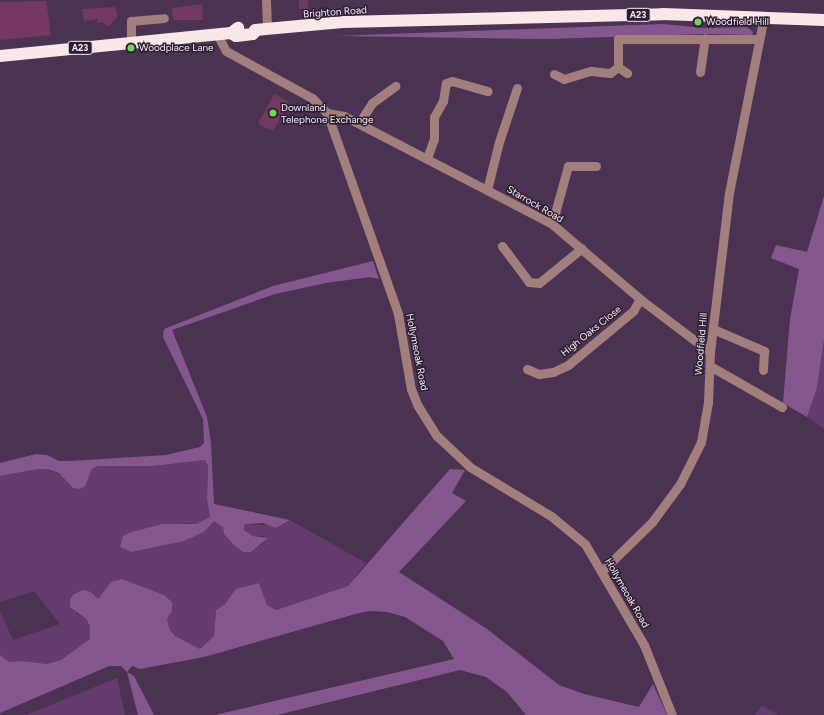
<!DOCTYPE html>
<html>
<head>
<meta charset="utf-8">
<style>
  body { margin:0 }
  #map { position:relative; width:824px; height:715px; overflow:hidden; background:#4d3353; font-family:Figtree,sans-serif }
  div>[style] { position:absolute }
  .green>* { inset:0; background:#643c6e }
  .forest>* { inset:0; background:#84588f }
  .building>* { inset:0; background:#743963 }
  .minor>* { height:9px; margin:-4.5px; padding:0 4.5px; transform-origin:4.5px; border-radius:4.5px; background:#a27e7d }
  .highway>* { height:12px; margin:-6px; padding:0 6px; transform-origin:6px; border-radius:6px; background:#fae8e8 }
  .dots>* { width:11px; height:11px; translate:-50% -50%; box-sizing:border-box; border:2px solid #2c202f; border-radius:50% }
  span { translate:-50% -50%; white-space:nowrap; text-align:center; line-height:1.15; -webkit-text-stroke:3px #2c202f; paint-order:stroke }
  .shield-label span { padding:1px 3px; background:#2c202f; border:1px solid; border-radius:3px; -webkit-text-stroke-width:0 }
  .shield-label { font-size:9px; color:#f7e8fc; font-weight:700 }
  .street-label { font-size:10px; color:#f7e8fc }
  .poi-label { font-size:10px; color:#f7e8fc }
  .left { translate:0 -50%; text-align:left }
</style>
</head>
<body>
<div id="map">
  <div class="green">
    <i style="clip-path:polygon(824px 340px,824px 429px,807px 417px,817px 388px)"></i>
    <i style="clip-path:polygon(205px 460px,208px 465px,207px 499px,211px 517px,196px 524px,187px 523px,132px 532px,133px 552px,184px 541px,204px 532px,214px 521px,223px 527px,224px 534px,230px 539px,251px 552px,265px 542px,264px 536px,253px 536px,244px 530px,245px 524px,281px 526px,290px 520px,366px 563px,348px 586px,275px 610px,267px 605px,259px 583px,236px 589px,225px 604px,216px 610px,214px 636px,200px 649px,175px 636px,170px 630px,167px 619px,172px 611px,164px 595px,111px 582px,98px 599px,75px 613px,86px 619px,90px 626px,90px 639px,84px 645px,61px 660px,47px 664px,22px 661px,9px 662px,3px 659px,0 655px,0 611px,13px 640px,60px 624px,34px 591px,0 602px,0 476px,38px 469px,47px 469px,85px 486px,92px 469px,98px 466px,153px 466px)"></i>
    <i style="clip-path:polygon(117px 678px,125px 715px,27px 715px,33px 712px)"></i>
    <i style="clip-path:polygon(762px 705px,778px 715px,755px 715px)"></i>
  </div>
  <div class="forest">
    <i style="clip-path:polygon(663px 24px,703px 28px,747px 27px,753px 32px,752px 35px,705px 34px,546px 39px,336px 36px)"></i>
    <i style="clip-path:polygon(824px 196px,824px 340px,817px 388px,807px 417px,783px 403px,790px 319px,799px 269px,771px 258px,776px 245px,807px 252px)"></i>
    <i style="clip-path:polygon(373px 261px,379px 279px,370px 277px,326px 283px,275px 294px,172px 330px,207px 417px,211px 443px,214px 504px,290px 520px,276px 528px,263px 523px,245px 524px,244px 530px,253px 536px,268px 538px,251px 552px,243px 552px,235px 546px,224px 534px,223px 527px,214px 521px,204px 532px,184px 541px,132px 552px,120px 547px,123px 536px,132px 532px,162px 524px,196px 524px,210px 517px,207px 499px,208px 466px,205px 460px,153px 466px,98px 466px,92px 469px,85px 486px,80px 489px,73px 488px,59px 473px,47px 469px,38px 469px,0 476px,0 463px,36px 454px,47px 455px,59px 461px,70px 461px,166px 455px,200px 447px,204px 443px,203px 419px,163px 337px,164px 329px,273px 286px)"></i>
    <i style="clip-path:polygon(450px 469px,465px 470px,452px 493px,466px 501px,399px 572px,487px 629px,559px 685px,584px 694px,639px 707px,653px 684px,667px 715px,526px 715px,507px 692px,486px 677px,460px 670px,277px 715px,215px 715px,454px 659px,443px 641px,405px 617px,387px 612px,370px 611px,359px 613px,204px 657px,140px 669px,132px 666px,127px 672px,134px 676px,154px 715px,138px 715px,127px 672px,121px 666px,109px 666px,0 713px,0 655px,9px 662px,22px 661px,47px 664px,61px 660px,90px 639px,90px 626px,86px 619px,70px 607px,70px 599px,74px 594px,83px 590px,91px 592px,98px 599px,111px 582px,122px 579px,164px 595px,172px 602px,172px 611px,167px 619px,170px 630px,175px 636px,200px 649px,214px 636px,216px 610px,225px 604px,236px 589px,259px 583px,267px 605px,276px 610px,348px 586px)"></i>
  </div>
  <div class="building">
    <i style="clip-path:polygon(299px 0,308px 0,308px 9px,299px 9px)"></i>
    <i style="clip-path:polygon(46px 1px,51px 35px,0 40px,0 2px)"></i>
    <i style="clip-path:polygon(202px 4px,203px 20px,173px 20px,172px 8px)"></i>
    <i style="clip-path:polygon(115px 7px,118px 16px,108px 27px,103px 22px,98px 23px,98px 19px,84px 21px,82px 9px)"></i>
    <i style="clip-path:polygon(274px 94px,289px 102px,273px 131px,258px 124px)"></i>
  </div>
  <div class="minor">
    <i style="left:266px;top:0;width:29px;rotate:88deg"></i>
    <i style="left:217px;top:34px;width:19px;rotate:62deg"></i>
    <i style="left:226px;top:51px;width:98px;rotate:28.7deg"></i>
    <i style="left:312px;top:98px;width:21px;rotate:45deg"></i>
    <i style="left:327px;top:113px;width:213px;rotate:70.5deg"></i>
    <i style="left:398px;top:314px;width:76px;rotate:80.2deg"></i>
    <i style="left:411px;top:389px;width:18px;rotate:68deg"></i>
    <i style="left:418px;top:406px;width:36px;rotate:58deg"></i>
    <i style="left:437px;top:436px;width:45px;rotate:43.2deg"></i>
    <i style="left:470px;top:467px;width:95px;rotate:31.2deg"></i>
    <i style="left:551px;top:516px;width:44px;rotate:39.5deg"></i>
    <i style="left:585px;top:544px;width:117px;rotate:59.7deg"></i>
    <i style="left:644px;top:645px;width:75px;rotate:68.2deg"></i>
    <i style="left:131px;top:43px;width:22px;rotate:-90deg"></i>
    <i style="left:131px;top:21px;width:33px;rotate:-5deg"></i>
    <i style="left:618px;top:67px;width:11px;rotate:34deg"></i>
    <i style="left:700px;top:72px;width:34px;rotate:-82deg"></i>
    <i style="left:554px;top:74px;width:11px;rotate:27deg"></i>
    <i style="left:564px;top:79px;width:28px;rotate:-17deg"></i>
    <i style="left:591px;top:71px;width:19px;rotate:6deg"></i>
    <i style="left:610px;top:73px;width:10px;rotate:-37deg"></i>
    <i style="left:618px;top:67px;width:28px;rotate:-90deg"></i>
    <i style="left:618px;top:39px;width:141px"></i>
    <i style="left:327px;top:113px;width:17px;rotate:10deg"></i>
    <i style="left:344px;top:116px;width:234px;rotate:27.4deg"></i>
    <i style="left:552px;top:224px;width:116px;rotate:40.4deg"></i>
    <i style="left:640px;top:299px;width:88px;rotate:37.1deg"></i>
    <i style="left:359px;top:123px;width:24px;rotate:-57deg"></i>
    <i style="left:372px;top:103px;width:29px;rotate:-36deg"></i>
    <i style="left:427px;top:158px;width:20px;rotate:-70deg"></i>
    <i style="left:434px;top:139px;width:22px;rotate:-90deg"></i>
    <i style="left:434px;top:117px;width:18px;rotate:-61deg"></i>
    <i style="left:443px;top:101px;width:18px;rotate:-81deg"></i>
    <i style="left:446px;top:83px;width:6px;rotate:-18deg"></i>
    <i style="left:452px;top:81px;width:37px;rotate:16deg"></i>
    <i style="left:487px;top:190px;width:49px;rotate:-76deg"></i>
    <i style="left:499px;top:142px;width:57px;rotate:-71.6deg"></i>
    <i style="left:552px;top:224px;width:60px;rotate:-74.6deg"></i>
    <i style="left:568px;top:166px;width:28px"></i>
    <i style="left:502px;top:246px;width:45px;rotate:53.1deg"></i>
    <i style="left:529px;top:282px;width:10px;rotate:6deg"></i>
    <i style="left:539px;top:283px;width:55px;rotate:-39.1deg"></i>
    <i style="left:713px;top:329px;width:56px;rotate:23.3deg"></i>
    <i style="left:764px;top:351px;width:19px;rotate:93deg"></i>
    <i style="left:710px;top:366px;width:83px;rotate:29.7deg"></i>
    <i style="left:527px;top:369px;width:13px;rotate:23deg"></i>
    <i style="left:539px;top:374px;width:14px;rotate:-8deg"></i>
    <i style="left:553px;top:372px;width:17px;rotate:-25deg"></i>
    <i style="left:568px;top:365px;width:85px;rotate:-39.7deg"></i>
    <i style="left:633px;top:311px;width:14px;rotate:-60deg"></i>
    <i style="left:602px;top:571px;width:70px;rotate:-44.4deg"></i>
    <i style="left:652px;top:522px;width:47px;rotate:-53.6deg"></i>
    <i style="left:680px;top:484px;width:47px;rotate:-63.4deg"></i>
    <i style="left:701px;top:442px;width:40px;rotate:-80deg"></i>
    <i style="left:708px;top:403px;width:51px;rotate:-87.8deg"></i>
    <i style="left:710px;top:352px;width:160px;rotate:-83.2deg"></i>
    <i style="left:729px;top:193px;width:180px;rotate:-78.8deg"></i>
  </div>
  <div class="highway">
    <i style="left:231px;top:33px;width:6px;rotate:31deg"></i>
    <i style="left:236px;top:36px;width:17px;rotate:-7deg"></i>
    <i style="left:253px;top:34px;width:4px;rotate:-63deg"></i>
    <i style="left:255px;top:30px;width:88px;rotate:-5.2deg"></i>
    <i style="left:343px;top:22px;width:320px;rotate:-1.4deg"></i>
    <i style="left:663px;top:14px;width:161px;rotate:2.1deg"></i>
    <i style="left:0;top:56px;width:232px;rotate:-5.7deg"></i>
    <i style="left:231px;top:33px;width:9px;rotate:-36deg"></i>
  </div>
  <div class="dots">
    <i style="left:698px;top:22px;background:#75d25a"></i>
    <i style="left:131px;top:48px;background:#75d25a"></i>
    <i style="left:273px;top:113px;background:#75d25a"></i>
  </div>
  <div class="shield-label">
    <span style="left:638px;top:15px">A23</span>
    <span style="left:80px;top:48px">A23</span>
  </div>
  <div class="street-label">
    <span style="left:335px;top:12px;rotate:-4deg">Brighton Road</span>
    <span style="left:535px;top:204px;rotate:30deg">Starrock Road</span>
    <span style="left:591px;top:331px;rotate:-39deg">High Oaks Close</span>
    <span style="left:701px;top:344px;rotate:-85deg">Woodfield Hill</span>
    <span style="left:417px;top:352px;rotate:79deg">Hollymeoak Road</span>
    <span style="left:627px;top:593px;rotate:60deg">Hollymeoak Road</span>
  </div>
  <div class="poi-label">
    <span class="left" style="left:706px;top:22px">Woodfield Hill</span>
    <span class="left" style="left:139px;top:48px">Woodplace Lane</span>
    <span class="left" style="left:281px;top:113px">Downland<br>Telephone Exchange</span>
  </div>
</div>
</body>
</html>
